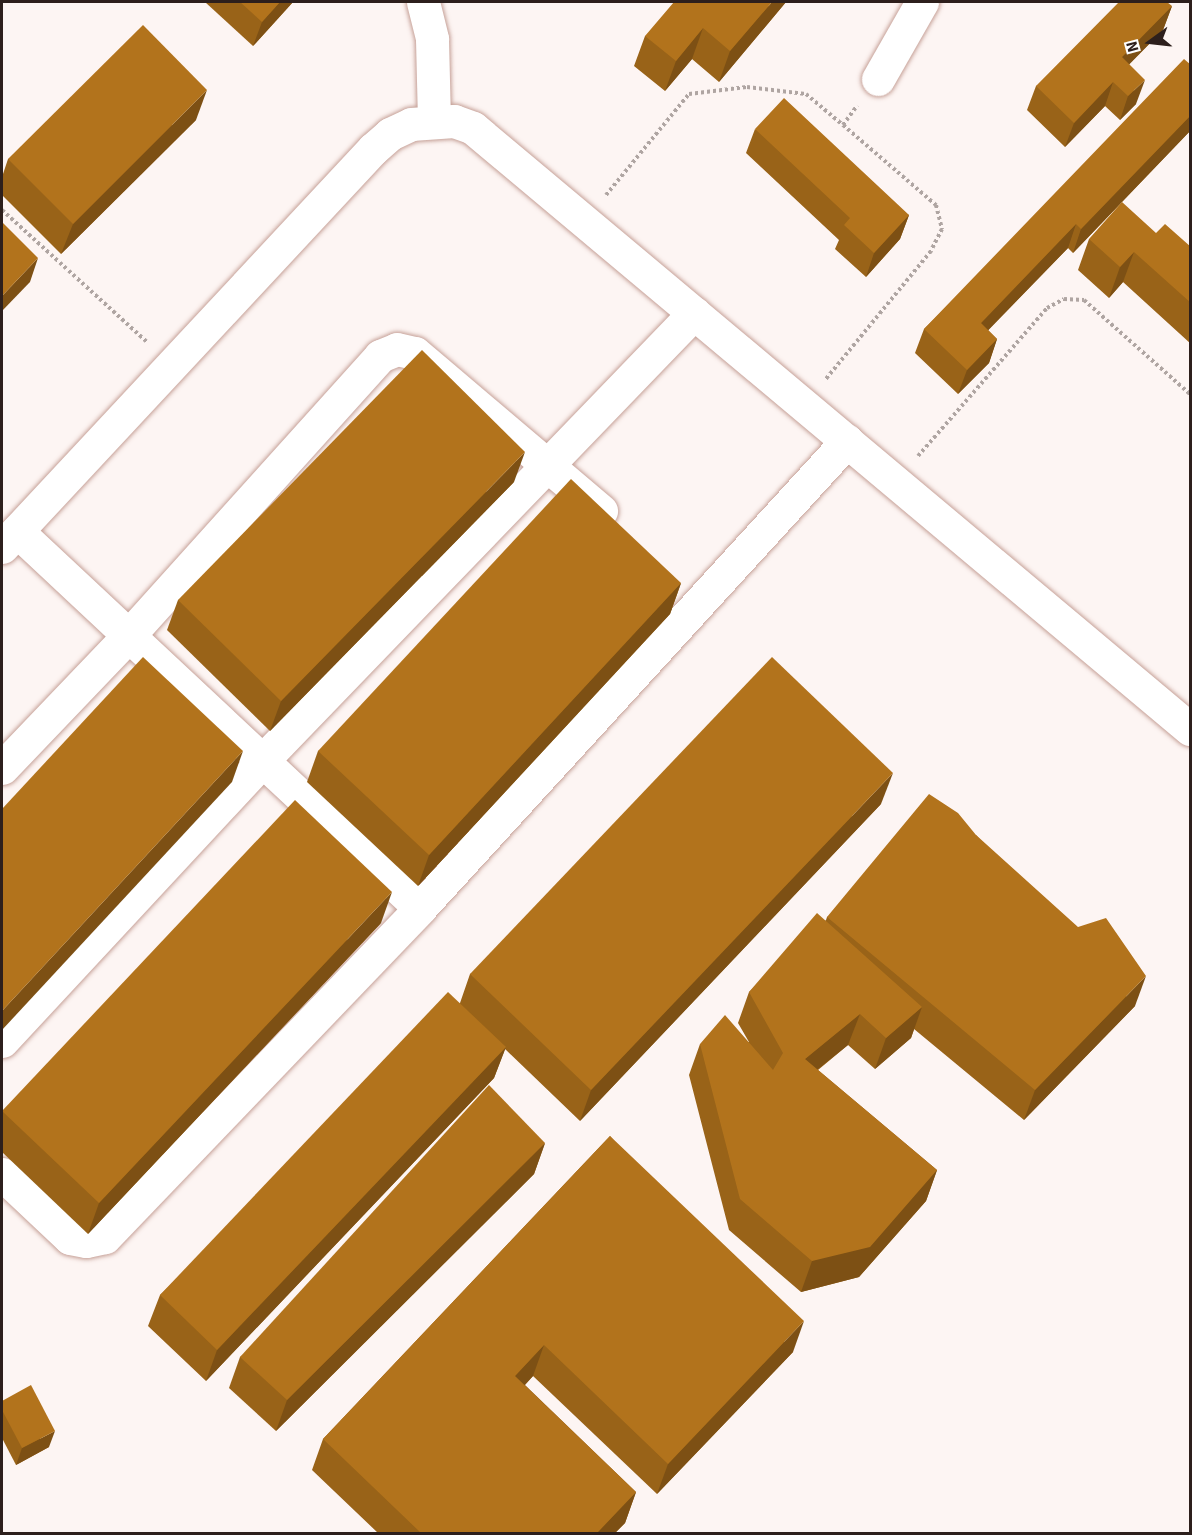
<!DOCTYPE html>
<html>
<head>
<meta charset="utf-8">
<style>
  body { margin:0 }
  #map { position:relative; width:1192px; height:1535px; overflow:hidden; background:#fdf5f3; font-family:"Source Sans 3",sans-serif }
  div>[style] { position:absolute }
  .path>* { height:4px; margin-top:-2px; transform-origin:0; background:repeating-linear-gradient(90deg,#afa5a2 0 3px,transparent 0 6px) }
  .roads { filter:drop-shadow(0 0 2px #c6a198) drop-shadow(0 0 2px #c6a198) }
  .minor>* { height:33px; margin:-16.5px; padding:0 16.5px; transform-origin:16.5px; border-radius:16.5px; background:#fff }
  .wall>* { inset:0; background:#996318 }
  .shaded-wall>* { inset:0; background:#7d5014 }
  .building>* { inset:0; background:#b2731c }
  span { translate:-50% -50%; white-space:nowrap; text-align:center; line-height:1.15; -webkit-text-stroke:6px #fff; paint-order:stroke }
  .frame { position:absolute; inset:0; border:3px solid #2d1f1c; pointer-events:none }
  .north { position:absolute; left:1120px; top:12px; width:60px; height:60px; -webkit-text-stroke:4px #fff; paint-order:stroke; rotate:255deg; font-size:16px; font-weight:700; line-height:24px; text-align:center; color:#2d1f1c }
  .north::after { content:''; display:block; margin:auto; width:21px; height:27px; background:#2d1f1c; clip-path:polygon(50% 0,100% 100%,50% 72%,0 100%) }
</style>
</head>
<body>
<div id="map">
  <div class="path">
    <i style="left:843px;top:125px;width:24px;rotate:-54deg"></i>
    <i style="left:606px;top:195px;width:131px;rotate:-50.6deg"></i>
    <i style="left:689px;top:94px;width:58px;rotate:-6.9deg"></i>
    <i style="left:747px;top:87px;width:59px;rotate:6.8deg"></i>
    <i style="left:806px;top:94px;width:48px;rotate:40deg"></i>
    <i style="left:843px;top:125px;width:123px;rotate:40.7deg"></i>
    <i style="left:936px;top:205px;width:25px;rotate:76deg"></i>
    <i style="left:942px;top:229px;width:25px;rotate:117deg"></i>
    <i style="left:931px;top:251px;width:167px;rotate:129.4deg"></i>
    <i style="left:2px;top:210px;width:196px;rotate:42.3deg"></i>
    <i style="left:918px;top:456px;width:196px;rotate:-48.9deg"></i>
    <i style="left:1047px;top:308px;width:19px;rotate:-28deg"></i>
    <i style="left:1064px;top:299px;width:20px;rotate:3deg"></i>
    <i style="left:1084px;top:300px;width:142px;rotate:41.6deg"></i>
  </div>
  <div class="roads">
    <div class="minor">
      <i style="left:423px;top:2px;width:38px;rotate:76deg"></i>
      <i style="left:432px;top:39px;width:81px;rotate:88.6deg"></i>
      <i style="left:878px;top:79px;width:89px;rotate:-60.3deg"></i>
      <i style="left:17px;top:531px;width:552px;rotate:43.09deg"></i>
      <i style="left:2px;top:547px;width:544px;rotate:-47.01deg"></i>
      <i style="left:373px;top:149px;width:23px;rotate:-41deg"></i>
      <i style="left:390px;top:134px;width:23px;rotate:-25deg"></i>
      <i style="left:411px;top:124px;width:43px;rotate:-4deg"></i>
      <i style="left:454px;top:121px;width:20px;rotate:20deg"></i>
      <i style="left:473px;top:128px;width:936px;rotate:39.97deg"></i>
      <i style="left:2px;top:768px;width:185px;rotate:-46.3deg"></i>
      <i style="left:130px;top:634px;width:374px;rotate:-48deg"></i>
      <i style="left:380px;top:356px;width:18px;rotate:-22deg"></i>
      <i style="left:397px;top:349px;width:18px;rotate:13deg"></i>
      <i style="left:415px;top:353px;width:244px;rotate:40.3deg"></i>
      <i style="left:2px;top:1041px;width:384px;rotate:-47.1deg"></i>
      <i style="left:263px;top:760px;width:621px;rotate:-46.04deg"></i>
      <i style="left:2px;top:1174px;width:93px;rotate:43.3deg"></i>
      <i style="left:70px;top:1238px;width:16px;rotate:11deg"></i>
      <i style="left:86px;top:1241px;width:19px;rotate:-12deg"></i>
      <i style="left:105px;top:1237px;width:455px;rotate:-46.2deg"></i>
      <i style="left:420px;top:908px;width:633px;rotate:-47.56deg"></i>
    </div>
  </div>
  <div class="wall">
    <i style="clip-path:polygon(205px 2px,293px 2px,253px 46px)"></i>
    <i style="clip-path:polygon(786px 2px,719px 82px,692px 59px,665px 91px,634px 66px,645px 36px)"></i>
    <i style="clip-path:polygon(1172px 6px,1163px 30px,1129px 64px,1136px 104px,1120px 120px,1105px 106px,1065px 147px,1027px 110px,1036px 86px)"></i>
    <i style="clip-path:polygon(1191px 65px,1191px 130px,1073px 253px,1068px 248px,988px 330px,997px 339px,989px 363px,958px 394px,915px 353px,924px 329px)"></i>
    <i style="clip-path:polygon(196px 120px,61px 254px,2px 195px,2px 177px,8px 159px)"></i>
    <i style="clip-path:polygon(755px 129px,909px 215px,900px 239px,866px 277px,835px 249px,839px 240px,746px 153px)"></i>
    <i style="clip-path:polygon(1156px 233px,1191px 247px,1191px 344px,1123px 282px,1109px 298px,1078px 270px,1089px 239px)"></i>
    <i style="clip-path:polygon(514px 482px,270px 731px,167px 630px,178px 600px)"></i>
    <i style="clip-path:polygon(681px 583px,670px 614px,418px 886px,307px 782px,318px 751px)"></i>
    <i style="clip-path:polygon(881px 804px,580px 1121px,505px 1049px,494px 1078px,206px 1381px,148px 1326px,160px 1295px,460px 1003px,470px 974px)"></i>
    <i style="clip-path:polygon(976px 835px,1135px 1006px,1024px 1120px,914px 1029px,911px 1038px,875px 1069px,848px 1045px,818px 1070px,937px 1170px,926px 1201px,859px 1277px,801px 1292px,729px 1230px,689px 1075px,700px 1044px,749px 1042px,738px 1023px,749px 992px,826px 920px,827px 917px)"></i>
    <i style="clip-path:polygon(381px 923px,88px 1234px,2px 1152px,2px 1111px)"></i>
    <i style="clip-path:polygon(610px 1136px,793px 1352px,657px 1494px,533px 1376px,525px 1385px,636px 1492px,625px 1523px,615px 1533px,378px 1533px,312px 1470px,323px 1439px)"></i>
    <i style="clip-path:polygon(545px 1143px,534px 1174px,276px 1431px,229px 1388px,240px 1357px)"></i>
    <i style="clip-path:polygon(2px 1401px,49px 1447px,16px 1465px,2px 1438px)"></i>
  </div>
  <div class="shaded-wall">
    <i style="clip-path:polygon(280px 2px,293px 2px,253px 46px,262px 22px)"></i>
    <i style="clip-path:polygon(772px 2px,786px 2px,719px 82px,730px 51px)"></i>
    <i style="clip-path:polygon(1172px 6px,1163px 30px,1113px 81px,1122px 57px)"></i>
    <i style="clip-path:polygon(703px 28px,692px 59px,665px 91px,676px 61px)"></i>
    <i style="clip-path:polygon(1145px 80px,1136px 104px,1120px 120px,1128px 96px)"></i>
    <i style="clip-path:polygon(1113px 82px,1105px 106px,1065px 147px,1074px 123px)"></i>
    <i style="clip-path:polygon(207px 90px,196px 120px,61px 254px,73px 224px)"></i>
    <i style="clip-path:polygon(1191px 115px,1191px 130px,1073px 253px,1081px 229px)"></i>
    <i style="clip-path:polygon(909px 215px,900px 239px,866px 277px,874px 253px)"></i>
    <i style="clip-path:polygon(1076px 224px,1068px 248px,972px 347px,981px 323px)"></i>
    <i style="clip-path:polygon(1134px 252px,1123px 282px,1109px 298px,1120px 267px)"></i>
    <i style="clip-path:polygon(38px 258px,30px 282px,2px 311px,2px 296px)"></i>
    <i style="clip-path:polygon(997px 339px,989px 363px,958px 394px,967px 370px)"></i>
    <i style="clip-path:polygon(525px 452px,514px 482px,270px 731px,281px 701px)"></i>
    <i style="clip-path:polygon(681px 583px,670px 614px,418px 886px,429px 855px)"></i>
    <i style="clip-path:polygon(243px 751px,232px 782px,2px 1030px,2px 1011px)"></i>
    <i style="clip-path:polygon(893px 773px,881px 804px,580px 1121px,591px 1090px)"></i>
    <i style="clip-path:polygon(392px 892px,381px 923px,88px 1234px,99px 1203px)"></i>
    <i style="clip-path:polygon(1146px 976px,1135px 1006px,1024px 1120px,1035px 1090px)"></i>
    <i style="clip-path:polygon(922px 1007px,911px 1038px,875px 1069px,886px 1038px)"></i>
    <i style="clip-path:polygon(860px 1014px,848px 1045px,793px 1089px,805px 1059px)"></i>
    <i style="clip-path:polygon(506px 1047px,494px 1078px,206px 1381px,217px 1350px)"></i>
    <i style="clip-path:polygon(545px 1143px,534px 1174px,276px 1431px,287px 1400px)"></i>
    <i style="clip-path:polygon(937px 1170px,926px 1201px,859px 1277px,801px 1292px,812px 1261px)"></i>
    <i style="clip-path:polygon(804px 1321px,793px 1352px,657px 1494px,668px 1464px)"></i>
    <i style="clip-path:polygon(544px 1345px,533px 1376px,504px 1407px,515px 1376px)"></i>
    <i style="clip-path:polygon(55px 1431px,49px 1447px,16px 1465px,22px 1448px)"></i>
    <i style="clip-path:polygon(636px 1492px,625px 1523px,615px 1533px,597px 1533px)"></i>
  </div>
  <div class="building">
    <i style="clip-path:polygon(240px 2px,280px 2px,262px 22px)"></i>
    <i style="clip-path:polygon(674px 2px,772px 2px,730px 51px,703px 28px,676px 61px,645px 36px)"></i>
    <i style="clip-path:polygon(1119px 2px,1167px 2px,1172px 6px,1122px 57px,1145px 80px,1128px 96px,1113px 82px,1074px 123px,1036px 86px)"></i>
    <i style="clip-path:polygon(143px 25px,207px 90px,73px 224px,8px 159px)"></i>
    <i style="clip-path:polygon(1184px 59px,1191px 65px,1191px 115px,1081px 229px,1076px 224px,981px 323px,997px 339px,967px 370px,924px 329px)"></i>
    <i style="clip-path:polygon(784px 98px,909px 215px,874px 253px,844px 225px,850px 218px,755px 129px)"></i>
    <i style="clip-path:polygon(1122px 202px,1156px 233px,1165px 224px,1191px 247px,1191px 303px,1134px 252px,1120px 267px,1089px 239px)"></i>
    <i style="clip-path:polygon(2px 222px,38px 258px,2px 296px)"></i>
    <i style="clip-path:polygon(422px 350px,525px 452px,281px 701px,178px 600px)"></i>
    <i style="clip-path:polygon(571px 479px,681px 583px,429px 855px,318px 751px)"></i>
    <i style="clip-path:polygon(143px 657px,243px 751px,2px 1011px,2px 809px)"></i>
    <i style="clip-path:polygon(772px 657px,893px 773px,591px 1090px,470px 974px)"></i>
    <i style="clip-path:polygon(929px 794px,958px 813px,976px 835px,1078px 927px,1106px 918px,1146px 976px,1035px 1090px,827px 917px)"></i>
    <i style="clip-path:polygon(295px 800px,392px 892px,99px 1203px,2px 1111px)"></i>
    <i style="clip-path:polygon(817px 913px,922px 1007px,886px 1038px,860px 1014px,805px 1059px,937px 1170px,870px 1247px,812px 1261px,740px 1199px,700px 1044px,725px 1015px,773px 1070px,783px 1053px,749px 992px)"></i>
    <i style="clip-path:polygon(448px 992px,506px 1047px,217px 1350px,160px 1295px)"></i>
    <i style="clip-path:polygon(489px 1085px,545px 1143px,287px 1400px,240px 1357px)"></i>
    <i style="clip-path:polygon(610px 1136px,804px 1321px,668px 1464px,544px 1345px,515px 1376px,636px 1492px,597px 1533px,421px 1533px,323px 1439px)"></i>
    <i style="clip-path:polygon(31px 1385px,55px 1431px,22px 1448px,2px 1410px,2px 1401px)"></i>
  </div>
  <div class="frame"></div>
  <div class="north">N</div>
</div>
</body>
</html>
